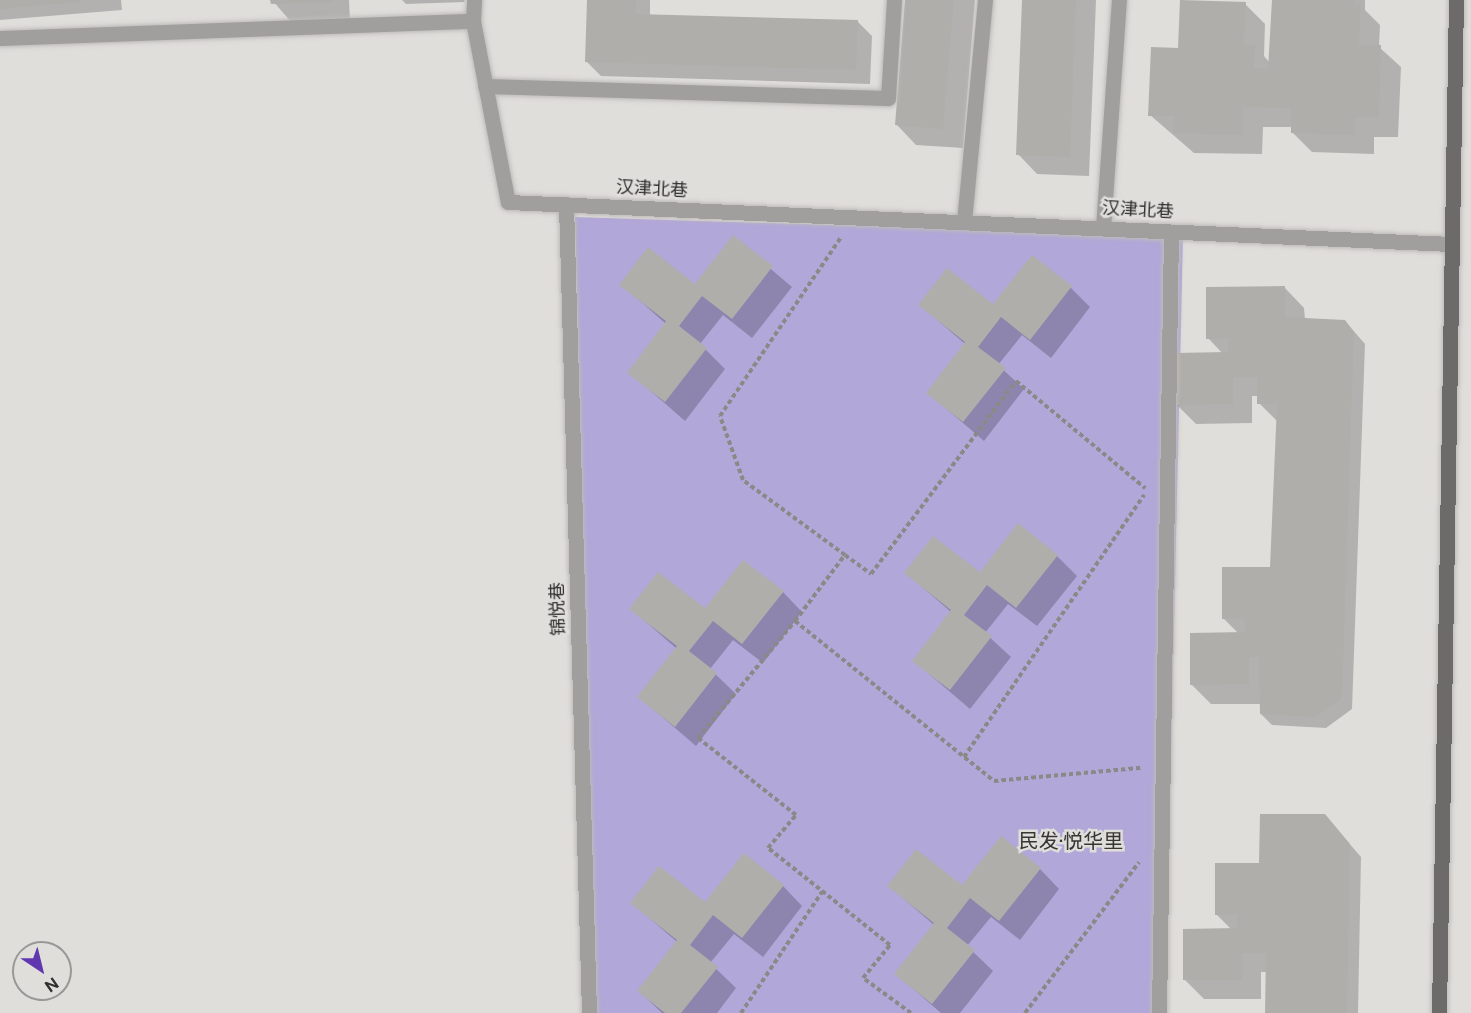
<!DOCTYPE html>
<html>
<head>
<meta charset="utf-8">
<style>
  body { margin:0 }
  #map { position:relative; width:1471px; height:1013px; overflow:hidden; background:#e0dedb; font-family:"Public Sans","Noto Sans SC",sans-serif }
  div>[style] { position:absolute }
  .green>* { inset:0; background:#b1a7d9 }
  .shadow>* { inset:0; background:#0003 }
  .building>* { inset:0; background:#b0aeab }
  .path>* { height:4px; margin-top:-2px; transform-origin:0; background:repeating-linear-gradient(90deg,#8b8987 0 4.5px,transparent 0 7.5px) }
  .roads { filter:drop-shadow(0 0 2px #bdbbb9) drop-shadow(0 0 2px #bdbbb9) }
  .minor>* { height:15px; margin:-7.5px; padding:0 7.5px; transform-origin:7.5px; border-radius:7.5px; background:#a09f9e }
  .major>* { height:15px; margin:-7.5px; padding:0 7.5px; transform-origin:7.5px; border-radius:7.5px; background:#6c6b69 }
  span { translate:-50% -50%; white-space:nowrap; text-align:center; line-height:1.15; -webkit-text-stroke:5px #e0dedb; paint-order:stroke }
  .street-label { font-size:18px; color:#31302f }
  .neighbourhood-label { font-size:20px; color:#373633 }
  .north { position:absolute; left:12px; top:941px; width:60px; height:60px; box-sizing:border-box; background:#e0dedb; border:2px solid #9a9896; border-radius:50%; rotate:145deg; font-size:16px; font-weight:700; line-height:24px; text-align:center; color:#31302f }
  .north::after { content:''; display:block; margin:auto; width:21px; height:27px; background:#6037af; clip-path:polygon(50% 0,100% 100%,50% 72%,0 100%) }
</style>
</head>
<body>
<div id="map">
  <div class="green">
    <i style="clip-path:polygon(575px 217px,1183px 236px,1165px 1013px,594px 1013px)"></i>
  </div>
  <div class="shadow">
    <i style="clip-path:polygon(0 0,121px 0,122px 10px,0 20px)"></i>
    <i style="clip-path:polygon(272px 0,349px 0,350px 21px,292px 23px)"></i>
    <i style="clip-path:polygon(402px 0,464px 0,465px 2px,406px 4px)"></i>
    <i style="clip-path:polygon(588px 0,650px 0,650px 16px,858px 22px,872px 36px,870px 84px,601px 76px,586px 61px)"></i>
    <i style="clip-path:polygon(907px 0,975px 0,963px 148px,916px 145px,897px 125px)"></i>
    <i style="clip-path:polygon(1024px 0,1096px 0,1089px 176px,1037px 174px,1018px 154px)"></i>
    <i style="clip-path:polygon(1274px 0,1365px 0,1365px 10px,1380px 25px,1379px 47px,1401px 67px,1398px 137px,1374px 137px,1374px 154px,1312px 152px,1292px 132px,1292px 127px,1263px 127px,1262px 154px,1194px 153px,1150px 115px,1180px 49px,1245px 4px,1265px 24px,1264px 56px,1270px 63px)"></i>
    <i style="clip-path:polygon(733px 237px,792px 287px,752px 338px,723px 315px,700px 344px,725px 369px,685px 421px,629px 372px,666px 324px,621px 284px,695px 286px)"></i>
    <i style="clip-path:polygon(1071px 288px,1090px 307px,1051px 358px,1022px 335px,998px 365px,1024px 389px,984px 441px,928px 393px,965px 344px,920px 305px,994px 306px)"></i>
    <i style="clip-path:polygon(1285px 288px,1304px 308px,1305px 319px,1345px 321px,1365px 344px,1352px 709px,1326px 728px,1272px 725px,1261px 714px,1261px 704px,1211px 704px,1191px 684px,1239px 634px,1223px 618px,1274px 568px,1278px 422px,1259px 403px,1259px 396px,1252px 396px,1252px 423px,1196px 424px,1176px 404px,1223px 354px,1208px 338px)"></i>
    <i style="clip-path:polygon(1057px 556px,1077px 576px,1037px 626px,1008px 604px,985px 633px,1011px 657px,970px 709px,914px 661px,951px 612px,906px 573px,980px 574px)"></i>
    <i style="clip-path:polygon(783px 592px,802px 612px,763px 663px,733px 640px,710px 669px,736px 694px,696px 746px,639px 697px,677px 649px,631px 609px,705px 610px)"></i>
    <i style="clip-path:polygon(1335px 827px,1361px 857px,1358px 1013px,1266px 1013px,1268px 972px,1261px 972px,1261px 999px,1204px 999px,1184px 979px,1232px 930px,1216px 914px,1260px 864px)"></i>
    <i style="clip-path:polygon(1040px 869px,1059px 889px,1020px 940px,991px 917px,967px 946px,993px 971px,960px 1013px,941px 1013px,896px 974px,934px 925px,889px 886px,963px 887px)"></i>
    <i style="clip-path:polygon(783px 886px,802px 906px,763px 957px,734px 934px,710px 963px,736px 988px,717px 1013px,662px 1013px,639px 991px,677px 942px,632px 903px,706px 904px)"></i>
  </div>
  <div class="building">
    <i style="clip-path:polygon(0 0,81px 0,81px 2px,0 9px)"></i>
    <i style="clip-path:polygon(270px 0,332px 0,332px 2px,271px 4px)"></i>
    <i style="clip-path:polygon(587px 0,636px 0,636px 14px,858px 20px,856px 70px,585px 62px)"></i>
    <i style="clip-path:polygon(905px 0,954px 0,943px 129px,895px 125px)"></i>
    <i style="clip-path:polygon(1022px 0,1076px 0,1070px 157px,1016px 155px)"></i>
    <i style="clip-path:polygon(1180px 0,1246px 2px,1244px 45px,1255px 45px,1254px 68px,1268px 69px,1272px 0,1355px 0,1355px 4px,1361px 4px,1359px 45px,1381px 45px,1379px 118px,1355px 117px,1354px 135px,1291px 133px,1291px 108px,1243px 107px,1242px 135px,1173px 133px,1174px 116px,1148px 116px,1151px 47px,1178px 48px)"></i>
    <i style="clip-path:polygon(733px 235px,773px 266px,732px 319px,702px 296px,679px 326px,707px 348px,665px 402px,627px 373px,666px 321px,619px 285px,648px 247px,695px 284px)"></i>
    <i style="clip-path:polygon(1032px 255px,1072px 286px,1030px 340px,1001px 317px,978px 347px,1006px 368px,963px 422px,926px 393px,965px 342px,918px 305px,947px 268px,993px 304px)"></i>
    <i style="clip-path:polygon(1285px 286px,1285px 317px,1345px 320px,1354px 332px,1342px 698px,1315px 717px,1260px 714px,1259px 657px,1249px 657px,1249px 684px,1190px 685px,1190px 633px,1245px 632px,1244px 619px,1222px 619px,1222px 567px,1270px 567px,1277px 404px,1257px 404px,1257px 377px,1233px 377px,1233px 404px,1174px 405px,1174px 353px,1228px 352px,1229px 339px,1206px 339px,1206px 287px)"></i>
    <i style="clip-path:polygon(1018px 523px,1058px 555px,1016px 608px,987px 585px,964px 615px,992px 636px,950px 690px,912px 661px,951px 610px,904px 573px,933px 536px,980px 572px)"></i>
    <i style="clip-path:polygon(743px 560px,784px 591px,742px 644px,713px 621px,689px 651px,717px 673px,675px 727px,637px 697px,677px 646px,629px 609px,658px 572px,705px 608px)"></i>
    <i style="clip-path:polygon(1260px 814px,1325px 814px,1350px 844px,1347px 1013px,1265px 1013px,1266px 953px,1242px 953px,1242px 980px,1183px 980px,1183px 929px,1237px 928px,1237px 914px,1215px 915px,1215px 863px,1259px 863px)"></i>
    <i style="clip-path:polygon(1001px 836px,1041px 868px,999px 921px,970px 898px,947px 928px,975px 950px,932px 1004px,894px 974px,934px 923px,887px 886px,916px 849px,962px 885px)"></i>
    <i style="clip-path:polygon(744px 853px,784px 885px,742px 938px,713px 915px,690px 945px,718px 967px,681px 1013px,665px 1013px,637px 991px,677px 940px,630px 903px,659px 866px,705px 902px)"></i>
  </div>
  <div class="path">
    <i style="left:845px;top:555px;width:32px;rotate:36deg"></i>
    <i style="left:871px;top:574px;width:241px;rotate:-53.1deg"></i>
    <i style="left:1016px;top:381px;width:168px;rotate:39.7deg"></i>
    <i style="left:795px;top:621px;width:83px;rotate:-52.9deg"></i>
    <i style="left:845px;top:555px;width:127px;rotate:-143.7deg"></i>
    <i style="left:743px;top:480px;width:68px;rotate:-109.8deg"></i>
    <i style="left:720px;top:416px;width:216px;rotate:-55.9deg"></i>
    <i style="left:964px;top:757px;width:318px;rotate:-55.5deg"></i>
    <i style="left:741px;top:1013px;width:146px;rotate:-56.2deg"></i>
    <i style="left:911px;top:1013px;width:59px;rotate:-143.9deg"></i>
    <i style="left:863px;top:978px;width:43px;rotate:-50.7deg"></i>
    <i style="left:890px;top:945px;width:156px;rotate:-141.5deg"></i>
    <i style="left:768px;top:848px;width:43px;rotate:-49.7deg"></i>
    <i style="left:796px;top:815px;width:125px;rotate:-141.8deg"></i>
    <i style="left:698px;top:738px;width:152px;rotate:-50.3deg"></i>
    <i style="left:795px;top:621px;width:255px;rotate:38.8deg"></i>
    <i style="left:994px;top:781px;width:148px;rotate:-5.1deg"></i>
    <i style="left:1025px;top:1013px;width:189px;rotate:-52.9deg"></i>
  </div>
  <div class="roads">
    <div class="minor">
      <i style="left:473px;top:21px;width:21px;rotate:-87deg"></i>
      <i style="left:0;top:38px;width:473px;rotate:-2.1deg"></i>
      <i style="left:473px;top:21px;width:184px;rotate:79.1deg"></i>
      <i style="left:508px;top:202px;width:945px;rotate:2.55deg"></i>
      <i style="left:485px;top:86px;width:403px;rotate:1.7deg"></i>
      <i style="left:888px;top:98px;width:98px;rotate:-86.5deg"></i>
      <i style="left:566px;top:204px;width:809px;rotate:88.37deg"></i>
      <i style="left:964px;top:222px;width:223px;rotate:-84.6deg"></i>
      <i style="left:1103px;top:228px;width:229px;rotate:-86deg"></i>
      <i style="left:1159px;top:1013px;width:781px;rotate:-89.12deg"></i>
    </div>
    <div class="major">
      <i style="left:1439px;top:1013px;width:1013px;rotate:-89.04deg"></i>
    </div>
  </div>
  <div class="street-label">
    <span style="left:652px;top:189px;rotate:3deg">汉津北巷</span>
    <span style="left:1138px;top:210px;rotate:3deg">汉津北巷</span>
    <span style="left:558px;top:609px;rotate:-92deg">锦悦巷</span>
  </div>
  <div class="neighbourhood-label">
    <span style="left:1071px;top:841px">民发·悦华里</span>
  </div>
  <div class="north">N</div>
</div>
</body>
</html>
